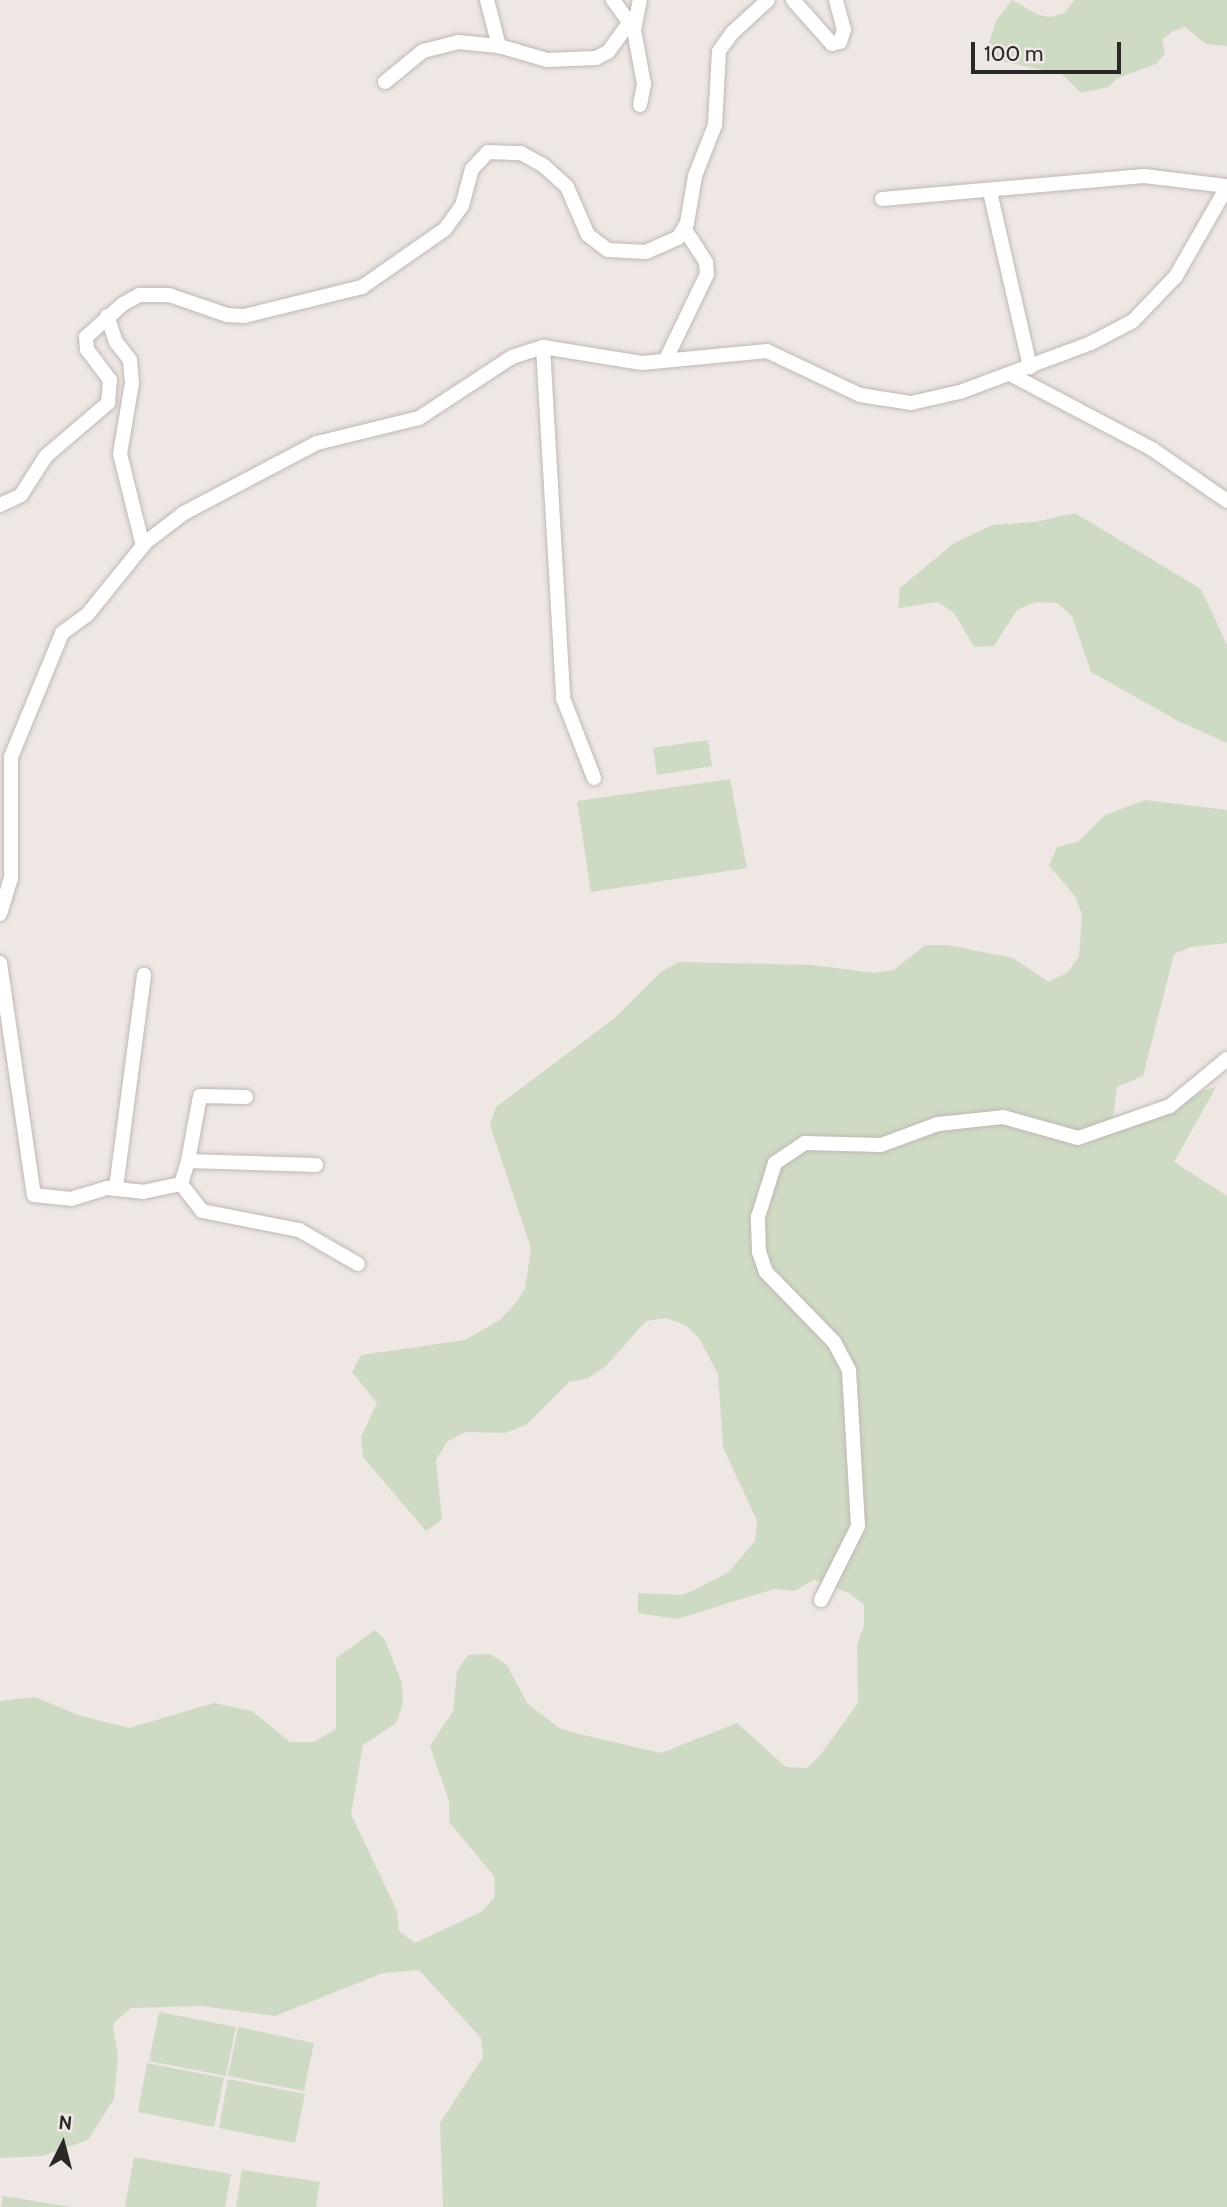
<!DOCTYPE html>
<html>
<head>
<meta charset="utf-8">
<style>
  body { margin:0 }
  #map { position:relative; width:1227px; height:2207px; overflow:hidden; background:#eee7e4; font-family:Cabin,sans-serif }
  div>[style] { position:absolute }
  .green>* { inset:0; background:#cfdac4 }
  .roads { filter:drop-shadow(0 0 2px #bfb8b5) drop-shadow(0 0 2px #bfb8b5) }
  .minor>* { height:14px; margin:-7px; padding:0 7px; transform-origin:7px; border-radius:7px; background:#fff }
  span { translate:-50% -50%; white-space:nowrap; text-align:center; line-height:1.15; -webkit-text-stroke:7px #eee7e4; paint-order:stroke }
  .north { position:absolute; left:28px; top:2109px; width:70px; height:70px; -webkit-text-stroke:5px #eee7e4; paint-order:stroke; rotate:6deg; font-size:19px; font-weight:700; line-height:28px; text-align:center; color:#2a2826 }
  .north::after { content:''; display:block; margin:auto; width:24px; height:32px; background:#2a2826; clip-path:polygon(50% 0,100% 100%,50% 72%,0 100%) }
  .scale { position:absolute; left:971px; top:42px; width:150px; height:32px; box-sizing:border-box; border:4px solid #2a2826; border-top:0; padding-left:9px; font-size:21px; line-height:24px; white-space:nowrap; color:#2a2826; -webkit-text-stroke:5px #eee7e4; paint-order:stroke }
</style>
</head>
<body>
<div id="map">
  <div class="green">
    <i style="clip-path:polygon(1012px 0,1038px 15px,1051px 17px,1064px 13px,1075px 0,1227px 0,1227px 46px,1206px 44px,1185px 27px,1173px 31px,1162px 40px,1165px 54px,1156px 64px,1118px 78px,1108px 87px,1081px 93px,1062px 74px,991px 59px,988px 46px,996px 21px)"></i>
    <i style="clip-path:polygon(1075px 513px,1201px 589px,1227px 645px,1227px 743px,1178px 721px,1091px 672px,1072px 616px,1057px 603px,1036px 602px,1017px 610px,994px 646px,974px 647px,954px 613px,938px 602px,898px 608px,900px 588px,954px 543px,993px 525px,1035px 522px)"></i>
    <i style="clip-path:polygon(708px 740px,712px 766px,657px 775px,653px 748px)"></i>
    <i style="clip-path:polygon(730px 779px,747px 868px,591px 892px,577px 801px)"></i>
    <i style="clip-path:polygon(1145px 800px,1227px 810px,1227px 943px,1191px 947px,1174px 954px,1143px 1076px,1117px 1087px,1113px 1117px,1216px 1087px,1174px 1162px,1227px 1196px,1227px 2207px,443px 2207px,440px 2123px,483px 2057px,481px 2038px,419px 1970px,383px 1973px,275px 2016px,202px 2006px,131px 2008px,113px 2024px,118px 2057px,114px 2099px,88px 2140px,42px 2156px,0 2158px,0 1701px,35px 1697px,81px 1716px,129px 1728px,214px 1703px,252px 1711px,290px 1742px,314px 1742px,336px 1729px,336px 1658px,375px 1630px,384px 1638px,402px 1683px,403px 1704px,396px 1723px,363px 1745px,351px 1814px,397px 1911px,399px 1931px,415px 1943px,481px 1912px,495px 1897px,494px 1876px,449px 1822px,449px 1801px,430px 1746px,453px 1711px,457px 1671px,468px 1655px,490px 1654px,507px 1665px,527px 1703px,559px 1728px,579px 1734px,661px 1753px,737px 1723px,786px 1767px,807px 1768px,821px 1754px,858px 1703px,857px 1645px,864px 1626px,864px 1605px,849px 1593px,814px 1580px,795px 1591px,774px 1589px,677px 1619px,638px 1613px,638px 1593px,681px 1595px,692px 1591px,729px 1572px,755px 1541px,757px 1521px,723px 1447px,718px 1374px,699px 1338px,685px 1325px,666px 1318px,646px 1321px,606px 1366px,588px 1378px,569px 1382px,526px 1425px,505px 1433px,465px 1432px,447px 1442px,436px 1460px,442px 1520px,426px 1531px,363px 1457px,361px 1437px,377px 1403px,352px 1372px,361px 1355px,465px 1340px,500px 1320px,514px 1305px,525px 1289px,531px 1248px,490px 1125px,496px 1107px,616px 1017px,662px 971px,679px 962px,813px 965px,874px 973px,894px 970px,925px 945px,947px 945px,1013px 958px,1049px 982px,1068px 972px,1079px 956px,1082px 915px,1075px 896px,1049px 866px,1057px 847px,1078px 842px,1105px 815px)"></i>
    <i style="clip-path:polygon(159px 2012px,236px 2027px,226px 2076px,149px 2061px)"></i>
    <i style="clip-path:polygon(238px 2027px,314px 2043px,304px 2091px,228px 2076px)"></i>
    <i style="clip-path:polygon(147px 2063px,224px 2078px,214px 2127px,138px 2112px)"></i>
    <i style="clip-path:polygon(228px 2079px,305px 2094px,295px 2143px,219px 2128px)"></i>
    <i style="clip-path:polygon(134px 2157px,231px 2174px,225px 2207px,125px 2207px)"></i>
    <i style="clip-path:polygon(242px 2170px,320px 2182px,316px 2207px,236px 2207px)"></i>
    <i style="clip-path:polygon(3px 2196px,71px 2207px,1px 2207px)"></i>
  </div>
  <div class="roads">
    <div class="minor">
      <i style="left:487px;top:0;width:48px;rotate:75.4deg"></i>
      <i style="left:613px;top:0;width:36px;rotate:54deg"></i>
      <i style="left:793px;top:0;width:59px;rotate:48.4deg"></i>
      <i style="left:832px;top:44px;width:8px;rotate:-14deg"></i>
      <i style="left:840px;top:42px;width:13px;rotate:-72deg"></i>
      <i style="left:844px;top:30px;width:31px;rotate:-105deg"></i>
      <i style="left:385px;top:82px;width:49px;rotate:-39.2deg"></i>
      <i style="left:423px;top:51px;width:36px;rotate:-14deg"></i>
      <i style="left:458px;top:42px;width:41px;rotate:5.6deg"></i>
      <i style="left:499px;top:46px;width:50px;rotate:16.3deg"></i>
      <i style="left:547px;top:60px;width:49px;rotate:-2.3deg"></i>
      <i style="left:596px;top:58px;width:13px;rotate:-27deg"></i>
      <i style="left:608px;top:52px;width:36px;rotate:-54deg"></i>
      <i style="left:640px;top:105px;width:21px;rotate:-79deg"></i>
      <i style="left:644px;top:84px;width:55px;rotate:-100.5deg"></i>
      <i style="left:634px;top:30px;width:31px;rotate:-79deg"></i>
      <i style="left:990px;top:192px;width:180px;rotate:77.1deg"></i>
      <i style="left:882px;top:199px;width:263px;rotate:-5deg"></i>
      <i style="left:1144px;top:176px;width:84px;rotate:6.9deg"></i>
      <i style="left:107px;top:316px;width:28px;rotate:71deg"></i>
      <i style="left:116px;top:342px;width:23px;rotate:52deg"></i>
      <i style="left:130px;top:360px;width:23px;rotate:85deg"></i>
      <i style="left:132px;top:383px;width:72px;rotate:99.6deg"></i>
      <i style="left:120px;top:454px;width:95px;rotate:76deg"></i>
      <i style="left:543px;top:347px;width:352px;rotate:86.7deg"></i>
      <i style="left:563px;top:698px;width:86px;rotate:68.8deg"></i>
      <i style="left:666px;top:359px;width:94px;rotate:-64.2deg"></i>
      <i style="left:707px;top:274px;width:12px;rotate:-95deg"></i>
      <i style="left:706px;top:262px;width:38px;rotate:-123deg"></i>
      <i style="left:1010px;top:374px;width:161px;rotate:27.8deg"></i>
      <i style="left:1152px;top:449px;width:91px;rotate:34.7deg"></i>
      <i style="left:0;top:505px;width:23px;rotate:-25deg"></i>
      <i style="left:21px;top:495px;width:46px;rotate:-57.3deg"></i>
      <i style="left:46px;top:456px;width:82px;rotate:-40.5deg"></i>
      <i style="left:108px;top:403px;width:23px;rotate:-85deg"></i>
      <i style="left:110px;top:380px;width:38px;rotate:-127deg"></i>
      <i style="left:87px;top:350px;width:13px;rotate:-94deg"></i>
      <i style="left:86px;top:337px;width:50px;rotate:-41.7deg"></i>
      <i style="left:123px;top:304px;width:18px;rotate:-29deg"></i>
      <i style="left:139px;top:295px;width:30px"></i>
      <i style="left:169px;top:295px;width:61px;rotate:19deg"></i>
      <i style="left:227px;top:315px;width:17px;rotate:3deg"></i>
      <i style="left:244px;top:316px;width:122px;rotate:-13.8deg"></i>
      <i style="left:362px;top:287px;width:101px;rotate:-34.9deg"></i>
      <i style="left:445px;top:229px;width:29px;rotate:-54deg"></i>
      <i style="left:462px;top:206px;width:38px;rotate:-75deg"></i>
      <i style="left:472px;top:169px;width:23px;rotate:-47deg"></i>
      <i style="left:488px;top:152px;width:33px;rotate:2deg"></i>
      <i style="left:521px;top:153px;width:26px;rotate:29deg"></i>
      <i style="left:544px;top:166px;width:31px;rotate:42deg"></i>
      <i style="left:567px;top:187px;width:52px;rotate:66.4deg"></i>
      <i style="left:588px;top:235px;width:25px;rotate:37deg"></i>
      <i style="left:608px;top:250px;width:38px;rotate:3deg"></i>
      <i style="left:646px;top:252px;width:35px;rotate:-24deg"></i>
      <i style="left:678px;top:238px;width:17px;rotate:-59deg"></i>
      <i style="left:687px;top:223px;width:48px;rotate:-80.3deg"></i>
      <i style="left:695px;top:176px;width:55px;rotate:-68.6deg"></i>
      <i style="left:715px;top:125px;width:74px;rotate:-86.9deg"></i>
      <i style="left:719px;top:51px;width:24px;rotate:-54deg"></i>
      <i style="left:733px;top:32px;width:47px;rotate:-42.4deg"></i>
      <i style="left:0;top:914px;width:38px;rotate:-73deg"></i>
      <i style="left:11px;top:878px;width:121px;rotate:-90deg"></i>
      <i style="left:11px;top:757px;width:134px;rotate:-67.6deg"></i>
      <i style="left:62px;top:633px;width:31px;rotate:-36deg"></i>
      <i style="left:87px;top:615px;width:94px;rotate:-51.1deg"></i>
      <i style="left:146px;top:542px;width:48px;rotate:-37.3deg"></i>
      <i style="left:184px;top:513px;width:150px;rotate:-27.8deg"></i>
      <i style="left:317px;top:443px;width:105px;rotate:-13.8deg"></i>
      <i style="left:419px;top:418px;width:111px;rotate:-33.3deg"></i>
      <i style="left:512px;top:357px;width:33px;rotate:-18deg"></i>
      <i style="left:543px;top:347px;width:100px;rotate:9.2deg"></i>
      <i style="left:642px;top:363px;width:126px;rotate:-5.5deg"></i>
      <i style="left:767px;top:351px;width:103px;rotate:25.3deg"></i>
      <i style="left:860px;top:395px;width:52px;rotate:8.9deg"></i>
      <i style="left:911px;top:403px;width:50px;rotate:-12.7deg"></i>
      <i style="left:960px;top:392px;width:140px;rotate:-20.5deg"></i>
      <i style="left:1091px;top:343px;width:47px;rotate:-27.6deg"></i>
      <i style="left:1133px;top:321px;width:62px;rotate:-46.3deg"></i>
      <i style="left:1176px;top:276px;width:103px;rotate:-60.2deg"></i>
      <i style="left:0;top:963px;width:234px;rotate:81.7deg"></i>
      <i style="left:34px;top:1195px;width:37px;rotate:6deg"></i>
      <i style="left:71px;top:1199px;width:38px;rotate:-17deg"></i>
      <i style="left:107px;top:1188px;width:36px;rotate:6deg"></i>
      <i style="left:143px;top:1192px;width:39px;rotate:-12deg"></i>
      <i style="left:181px;top:1184px;width:34px;rotate:52deg"></i>
      <i style="left:202px;top:1211px;width:99px;rotate:11.1deg"></i>
      <i style="left:299px;top:1230px;width:68px;rotate:30deg"></i>
      <i style="left:188px;top:1161px;width:66px;rotate:-79.5deg"></i>
      <i style="left:200px;top:1096px;width:46px;rotate:1.2deg"></i>
      <i style="left:181px;top:1184px;width:24px;rotate:-73deg"></i>
      <i style="left:188px;top:1161px;width:128px;rotate:1.8deg"></i>
      <i style="left:116px;top:1188px;width:215px;rotate:-82.5deg"></i>
      <i style="left:821px;top:1600px;width:83px;rotate:-63.4deg"></i>
      <i style="left:858px;top:1526px;width:156px;rotate:-93.3deg"></i>
      <i style="left:849px;top:1370px;width:32px;rotate:-118deg"></i>
      <i style="left:834px;top:1342px;width:98px;rotate:-134.2deg"></i>
      <i style="left:766px;top:1272px;width:21px;rotate:-109deg"></i>
      <i style="left:759px;top:1252px;width:35px;rotate:-92deg"></i>
      <i style="left:758px;top:1217px;width:57px;rotate:-72.5deg"></i>
      <i style="left:775px;top:1163px;width:36px;rotate:-34deg"></i>
      <i style="left:805px;top:1143px;width:76px;rotate:1.5deg"></i>
      <i style="left:881px;top:1145px;width:61px;rotate:-20.2deg"></i>
      <i style="left:938px;top:1124px;width:65px;rotate:-6.1deg"></i>
      <i style="left:1003px;top:1117px;width:78px;rotate:15.6deg"></i>
      <i style="left:1078px;top:1138px;width:97px;rotate:-19.2deg"></i>
      <i style="left:1170px;top:1106px;width:74px;rotate:-39.5deg"></i>
    </div>
  </div>
  <div class="north">N</div>
  <div class="scale">100 m</div>
</div>
</body>
</html>
